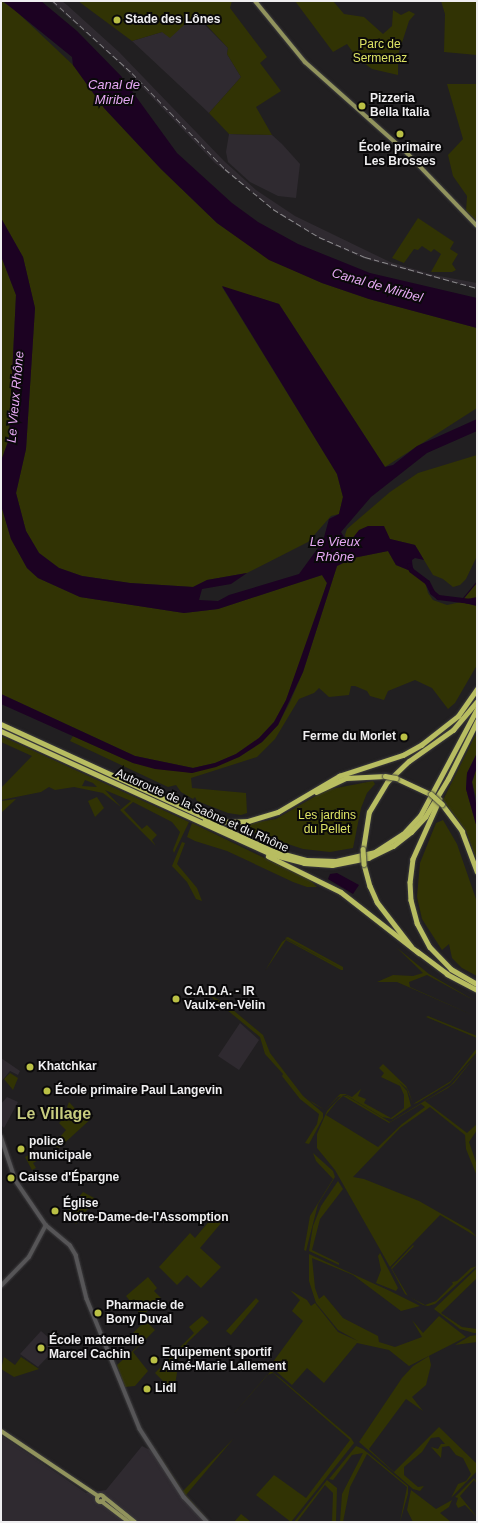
<!DOCTYPE html>
<html>
<head>
<meta charset="utf-8">
<style>
  body { margin:0 }
  #map { position:relative; width:478px; height:1523px; overflow:hidden; background:#211f21; font-family:Helvetica,sans-serif }
  div>[style] { position:absolute }
  .built>* { inset:0; background:#2f2a30 }
  .green>* { inset:0; background:#313304 }
  .water>* { inset:0; background:#1c0222 }
  .stream>* { height:1px; margin:-0.5px; padding:0 0.5px; transform-origin:0.5px; border-radius:0.5px; background:#1c0222 }
  .river>* { height:5px; margin:-2.5px; padding:0 2.5px; transform-origin:2.5px; border-radius:2.5px; background:#1c0222 }
  .roads { filter:drop-shadow(0 0 1px #3c3b3d) drop-shadow(0 0 1px #3c3b3d) }
  .secondary>* { height:3.5px; margin:-1.75px; padding:0 1.75px; transform-origin:1.75px; border-radius:1.75px; background:#565557 }
  .primary>* { height:4px; margin:-2px; padding:0 2px; transform-origin:2px; border-radius:2px; background:#91935d }
  .primary>.ring { margin:-2px; padding:0; box-sizing:content-box; background:none; border:4px solid #91935d; border-radius:50% }
  .highway>* { height:4.5px; margin:-2.25px; padding:0 2.25px; transform-origin:2.25px; border-radius:2.25px; background:#b8bd61 }
  .rail>* { height:1px; margin-top:-0.5px; transform-origin:0; background:repeating-linear-gradient(90deg,#8a898b 0 6px,transparent 0 9px) }
  .bridges { filter:drop-shadow(0 0 1px #3c3b3d) drop-shadow(0 0 1px #3c3b3d) }
  .highway-bridge>* { height:4.5px; margin:-2.25px; padding:0 2.25px; transform-origin:2.25px; border-radius:2.25px; background:#b8bd61 }
  .dots>* { width:11px; height:11px; translate:-50% -50%; box-sizing:border-box; border:2px solid #0a090a; border-radius:50% }
  span { translate:-50% -50%; white-space:nowrap; text-align:center; line-height:1.15; -webkit-text-stroke:4px #0a090a; paint-order:stroke }
  .poi-label { font-size:12px; color:#efeef0; font-weight:700 }
  .left { translate:0 -50%; text-align:left }
  .right { translate:-100% -50%; text-align:right }
  .park-label { font-size:12px; color:#dde364 }
  .street-label { font-size:12px; color:#efeef0 }
  .water-label { font-size:13px; color:#e6a9f4; font-style:italic }
  .district-label { font-size:16px; color:#c7cc7f; font-weight:700 }
  .frame { position:absolute; inset:0; border:2px solid #efeef0; pointer-events:none }
</style>
</head>
<body>
<div id="map">
  <div class="built">
    <i style="clip-path:polygon(50px 1px,62px 1px,67px 5px,119px 52px,224px 161px,256px 190px,295px 216px,390px 262px,434px 275px,477px 283px,477px 289px,365px 259px,320px 239px,280px 215px,215px 163px,119px 63px)"></i>
    <i style="clip-path:polygon(194px 14px,228px 48px,227px 54px,241px 77px,209px 113px,132px 41px,162px 32px)"></i>
    <i style="clip-path:polygon(229px 134px,272px 135px,282px 144px,300px 164px,296px 198px,278px 196px,250px 182px,228px 162px,226px 152px)"></i>
    <i style="clip-path:polygon(240px 1023px,259px 1040px,239px 1070px,218px 1056px)"></i>
    <i style="clip-path:polygon(1px 1058px,20px 1071px,18px 1075px,10px 1071px,1px 1082px)"></i>
    <i style="clip-path:polygon(7px 1097px,18px 1102px,4px 1128px,1px 1125px,1px 1104px)"></i>
    <i style="clip-path:polygon(41px 1331px,58px 1346px,38px 1367px,20px 1354px)"></i>
    <i style="clip-path:polygon(1px 1435px,86px 1493px,106px 1490px,142px 1446px,152px 1451px,181px 1496px,204px 1522px,1px 1522px)"></i>
  </div>
  <div class="green">
    <i style="clip-path:polygon(1px 1px,15px 10px,73px 65px,104px 108px,161px 169px,217px 223px,269px 259px,322px 283px,369px 299px,477px 328px,477px 408px,385px 467px,279px 304px,222px 287px,337px 474px,343px 497px,339px 514px,331px 516px,308px 542px,247px 573px,207px 580px,193px 587px,130px 583px,82px 576px,59px 568px,39px 553px,26px 531px,16px 493px,26px 449px,35px 308px,23px 257px,1px 218px)"></i>
    <i style="clip-path:polygon(78px 1px,232px 1px,230px 8px,267px 57px,260px 63px,281px 91px,256px 107px,272px 135px,229px 134px,209px 113px,241px 77px,227px 54px,228px 48px,196px 14px,170px 38px,162px 32px,132px 41px)"></i>
    <i style="clip-path:polygon(295px 1px,333px 1px,344px 14px,364px 17px,383px 34px,392px 26px,393px 10px,401px 15px,409px 11px,415px 14px,409px 21px,398px 55px,398px 75px,372px 69px,357px 58px,347px 44px,333px 52px)"></i>
    <i style="clip-path:polygon(441px 1px,477px 1px,477px 55px,444px 52px,445px 14px)"></i>
    <i style="clip-path:polygon(447px 84px,477px 84px,477px 221px,466px 211px,467px 196px,453px 176px,448px 155px,463px 139px)"></i>
    <i style="clip-path:polygon(418px 218px,454px 242px,450px 249px,458px 254px,452px 264px,456px 270px,452px 272px,431px 272px,441px 254px,434px 249px,431px 252px,422px 246px,418px 250px,414px 249px,404px 263px,392px 258px)"></i>
    <i style="clip-path:polygon(1px 256px,16px 295px,9px 439px,1px 461px)"></i>
    <i style="clip-path:polygon(477px 455px,477px 556px,466px 579px,460px 585px,453px 587px,443px 579px,433px 575px,415px 545px,390px 539px,354px 539px,348px 544px,345px 535px,347px 529px,390px 492px,418px 473px)"></i>
    <i style="clip-path:polygon(1px 505px,11px 539px,27px 568px,38px 578px,80px 597px,184px 613px,218px 609px,322px 575px,327px 583px,313px 627px,286px 700px,274px 722px,259px 738px,236px 754px,215px 763px,193px 768px,135px 756px,1px 694px)"></i>
    <i style="clip-path:polygon(388px 551px,396px 565px,413px 572px,425px 582px,428px 593px,433px 600px,447px 605px,461px 602px,477px 606px,477px 665px,455px 703px,448px 709px,432px 688px,415px 680px,388px 691px,384px 700px,370px 696px,367px 691px,355px 686px,351px 686px,349px 695px,329px 697px,319px 688px,314px 693px,299px 699px,275px 739px,257px 757px,191px 778px,192px 788px,246px 793px,247px 813px,241px 815px,228px 813px,197px 801px,195px 797px,193px 799px,181px 792px,176px 785px,168px 787px,70px 741px,73px 736px,133px 763px,192px 773px,239px 757px,262px 742px,278px 725px,290px 702px,303px 672px,337px 566px,353px 558px)"></i>
    <i style="clip-path:polygon(477px 582px,477px 598px,463px 600px,474px 586px)"></i>
    <i style="clip-path:polygon(477px 732px,477px 753px,467px 773px,466px 789px,477px 828px,477px 861px,466px 831px,443px 800px)"></i>
    <i style="clip-path:polygon(evenodd,1px 736px,189px 822px,174px 853px,173px 850px,180px 832px,172px 822px,133px 802px,124px 810px,142px 829px,147px 825px,157px 835px,152px 840px,156px 846px,120px 810px,131px 801px,105px 790px,121px 807px,103px 793px,74px 787px,55px 790px,49px 787px,41px 792px,1px 800px,1px 788px,32px 756px,1px 742px,1px 736px,85px 780px,93px 783px,97px 787px,82px 786px,85px 780px)"></i>
    <i style="clip-path:polygon(477px 767px,477px 801px,472px 782px)"></i>
    <i style="clip-path:polygon(373px 781px,375px 784px,367px 793px,361px 808px,353px 848px,330px 852px,303px 849px,252px 832px,247px 824px,276px 819px,326px 790px)"></i>
    <i style="clip-path:polygon(97px 797px,104px 808px,95px 817px,88px 801px)"></i>
    <i style="clip-path:polygon(16px 799px,14px 801px,1px 813px,1px 801px)"></i>
    <i style="clip-path:polygon(443px 820px,457px 844px,477px 902px,477px 976px,462px 968px,452px 958px,449px 944px,442px 950px,422px 919px,417px 897px,420px 863px,436px 823px)"></i>
    <i style="clip-path:polygon(192px 823px,310px 880px,317px 887px,307px 887px,293px 882px,227px 851px,195px 841px,187px 837px)"></i>
    <i style="clip-path:polygon(182px 842px,185px 843px,177px 864px,197px 888px,202px 901px,196px 899px,187px 882px,172px 866px)"></i>
    <i style="clip-path:polygon(288px 937px,343px 967px,343px 970px,341px 970px,310px 953px,286px 940px,265px 971px,282px 942px,286px 939px,343px 969px,285px 938px)"></i>
    <i style="clip-path:polygon(396px 947px,429px 974px,477px 1002px,427px 975px,409px 982px,410px 987px,477px 1017px,397px 982px,377px 982px,393px 975px,413px 976px,423px 973px)"></i>
    <i style="clip-path:polygon(204px 991px,227px 1005px,263px 1035px,270px 1053px,303px 1096px,323px 1113px,323px 1118px,309px 1144px,305px 1143px,317px 1124px,319px 1114px,300px 1099px,282px 1076px,283px 1074px,265px 1054px,260px 1037px)"></i>
    <i style="clip-path:polygon(428px 1016px,477px 1036px,477px 1038px,426px 1017px)"></i>
    <i style="clip-path:polygon(477px 1048px,477px 1052px,450px 1083px,417px 1103px,413px 1104px,407px 1089px,399px 1082px,407px 1091px,411px 1106px,392px 1119px,382px 1117px,346px 1095px,338px 1097px,325px 1110px,314px 1104px,309px 1100px,325px 1110px,340px 1094px,345px 1094px,352px 1097px,361px 1089px,358px 1096px,366px 1099px,364px 1103px,391px 1118px,404px 1108px,404px 1095px,400px 1086px,381px 1077px,384px 1073px,379px 1068px,383px 1064px,406px 1086px,409px 1092px,413px 1104px,451px 1081px)"></i>
    <i style="clip-path:polygon(evenodd,477px 1054px,454px 1083px,448px 1088px,425px 1101px,467px 1133px,477px 1124px,477px 1130px,469px 1142px,477px 1165px,477px 1176px,466px 1149px,465px 1135px,430px 1107px,400px 1128px,353px 1177px,364px 1179px,419px 1201px,470px 1230px,477px 1237px,440px 1215px,390px 1267px,335px 1170px,317px 1148px,317px 1134px,327px 1111px,341px 1096px,347px 1096px,390px 1122px,451px 1085px,477px 1054px,343px 1096px,389px 1123px,421px 1104px,425px 1107px,402px 1124px,378px 1147px,326px 1115px,337px 1101px,343px 1096px)"></i>
    <i style="clip-path:polygon(10px 1073px,18px 1078px,13px 1090px,4px 1079px)"></i>
    <i style="clip-path:polygon(69px 1102px,81px 1115px,87px 1110px,93px 1117px,59px 1148px,53px 1145px,66px 1130px,59px 1123px,71px 1111px,67px 1107px)"></i>
    <i style="clip-path:polygon(36px 1150px,42px 1158px,33px 1163px,36px 1168px,32px 1170px,25px 1157px)"></i>
    <i style="clip-path:polygon(313px 1153px,333px 1171px,335px 1177px,318px 1204px,306px 1251px,304px 1250px,310px 1216px,333px 1179px,316px 1161px)"></i>
    <i style="clip-path:polygon(338px 1181px,343px 1189px,320px 1219px,312px 1250px,339px 1263px,339px 1265px,309px 1251px,313px 1226px,321px 1206px)"></i>
    <i style="clip-path:polygon(83px 1192px,96px 1199px,76px 1224px,65px 1214px)"></i>
    <i style="clip-path:polygon(211px 1219px,222px 1222px,200px 1248px,221px 1267px,201px 1288px,187px 1275px,177px 1285px,159px 1267px,190px 1233px,195px 1238px)"></i>
    <i style="clip-path:polygon(413px 1245px,414px 1246px,392px 1269px,408px 1296px,425px 1305px,436px 1301px,453px 1284px,452px 1282px,457px 1281px,471px 1268px,477px 1266px,435px 1304px,428px 1306px,423px 1305px,405px 1294px,391px 1268px)"></i>
    <i style="clip-path:polygon(380px 1253px,398px 1288px,396px 1291px,376px 1283px,381px 1270px,378px 1256px)"></i>
    <i style="clip-path:polygon(309px 1254px,390px 1291px,420px 1306px,401px 1311px,353px 1275px,312px 1258px,315px 1288px,319px 1299px,324px 1295px,343px 1318px,378px 1336px,379px 1342px,395px 1347px,422px 1337px,412px 1320px,423px 1333px,439px 1316px,466px 1337px,409px 1366px,389px 1350px,357px 1343px,324px 1383px,307px 1368px,292px 1385px,270px 1366px,303px 1321px,292px 1311px,300px 1300px,290px 1290px,307px 1300px,311px 1306px,315px 1303px,338px 1332px,358px 1341px,338px 1330px,316px 1303px,309px 1281px)"></i>
    <i style="clip-path:polygon(477px 1268px,477px 1278px,441px 1313px,462px 1327px,477px 1329px,477px 1333px,474px 1333px,460px 1329px,434px 1309px)"></i>
    <i style="clip-path:polygon(148px 1277px,157px 1288px,154px 1291px,161px 1298px,142px 1316px,126px 1296px)"></i>
    <i style="clip-path:polygon(256px 1298px,259px 1301px,231px 1335px,226px 1331px)"></i>
    <i style="clip-path:polygon(202px 1316px,209px 1322px,188px 1342px,180px 1353px,174px 1392px,155px 1373px,194px 1333px,189px 1327px)"></i>
    <i style="clip-path:polygon(143px 1318px,155px 1330px,133px 1352px,148px 1371px,135px 1386px,125px 1387px,117px 1365px,138px 1346px,130px 1336px,141px 1325px)"></i>
    <i style="clip-path:polygon(477px 1335px,477px 1342px,455px 1345px,470px 1336px)"></i>
    <i style="clip-path:polygon(429px 1356px,431px 1365px,426px 1385px,412px 1397px,423px 1411px,406px 1399px,369px 1449px,394px 1472px,439px 1427px,477px 1464px,477px 1471px,451px 1498px,458px 1484px,466px 1481px,471px 1474px,463px 1458px,456px 1455px,449px 1446px,442px 1447px,441px 1458px,431px 1447px,438px 1449px,441px 1444px,445px 1444px,439px 1437px,431px 1438px,422px 1452px,404px 1467px,404px 1475px,418px 1487px,424px 1486px,420px 1491px,413px 1489px,359px 1442px,402px 1378px,413px 1366px)"></i>
    <i style="clip-path:polygon(4px 1357px,15px 1365px,21px 1357px,39px 1369px,14px 1377px,1px 1369px)"></i>
    <i style="clip-path:polygon(271px 1371px,279px 1377px,351px 1438px,354px 1443px,291px 1522px,256px 1495px,274px 1475px,306px 1498px,350px 1440px,273px 1373px,267px 1375px,231px 1417px)"></i>
    <i style="clip-path:polygon(145px 1433px,183px 1491px,234px 1438px,186px 1495px,210px 1522px,188px 1500px)"></i>
    <i style="clip-path:polygon(356px 1446px,363px 1449px,408px 1486px,408px 1494px,400px 1522px,407px 1487px,367px 1454px,350px 1487px,343px 1522px,340px 1522px,342px 1494px,363px 1453px,352px 1455px,333px 1480px,329px 1479px)"></i>
    <i style="clip-path:polygon(474px 1478px,477px 1483px,474px 1480px,460px 1496px,477px 1517px,465px 1505px,458px 1508px,456px 1504px,458px 1498px,455px 1497px)"></i>
    <i style="clip-path:polygon(327px 1480px,337px 1488px,336px 1522px,332px 1522px,333px 1493px,325px 1485px,297px 1522px,294px 1522px)"></i>
    <i style="clip-path:polygon(411px 1490px,436px 1509px,452px 1500px,449px 1507px,440px 1513px,451px 1522px,413px 1522px,407px 1510px)"></i>
    <i style="clip-path:polygon(241px 1514px,251px 1522px,234px 1522px)"></i>
  </div>
  <div class="water">
    <i style="clip-path:polygon(3px 1px,41px 1px,77px 31px,121px 76px,177px 153px,232px 203px,258px 222px,298px 244px,370px 273px,477px 298px,477px 328px,369px 299px,322px 283px,269px 260px,217px 223px,161px 169px,104px 108px,73px 65px,72px 57px)"></i>
    <i style="clip-path:polygon(1px 218px,23px 257px,35px 308px,26px 449px,16px 493px,26px 531px,39px 553px,59px 568px,82px 576px,130px 583px,193px 587px,207px 580px,247px 573px,231px 584px,202px 589px,199px 600px,218px 601px,229px 595px,299px 574px,323px 541px,329px 519px,339px 514px,343px 497px,337px 474px,222px 286px,279px 304px,385px 467px,393px 465px,417px 446px,477px 419px,477px 431px,427px 453px,371px 497px,341px 532px,348px 544px,359px 530px,368px 526px,384px 526px,390px 539px,415px 545px,424px 560px,415px 558px,412px 560px,413px 572px,396px 565px,388px 551px,353px 558px,337px 566px,303px 672px,278px 725px,262px 742px,239px 757px,216px 767px,192px 773px,155px 769px,133px 763px,1px 704px,1px 694px,135px 756px,193px 768px,215px 763px,236px 754px,259px 738px,274px 722px,286px 700px,327px 583px,322px 575px,218px 609px,184px 613px,80px 597px,38px 578px,27px 568px,11px 539px,1px 505px,1px 461px,9px 439px,16px 295px,1px 256px)"></i>
    <i style="clip-path:polygon(477px 597px,477px 606px,461px 602px,463px 600px)"></i>
    <i style="clip-path:polygon(477px 753px,477px 767px,472px 782px,477px 809px,477px 828px,466px 789px,467px 773px)"></i>
    <i style="clip-path:polygon(337px 873px,359px 885px,353px 894px,328px 879px,330px 874px)"></i>
  </div>
  <div class="stream">
    <i style="left:461px;top:600px;width:25px;rotate:-50deg"></i>
  </div>
  <div class="river">
    <i style="left:409px;top:565px;width:5px;rotate:68deg"></i>
    <i style="left:411px;top:570px;width:20px;rotate:37deg"></i>
    <i style="left:427px;top:582px;width:11px;rotate:63deg"></i>
    <i style="left:432px;top:592px;width:8px;rotate:40deg"></i>
    <i style="left:438px;top:597px;width:39px;rotate:7deg"></i>
  </div>
  <div class="roads">
    <div class="secondary">
      <i style="left:1px;top:1136px;width:47px;rotate:71.6deg"></i>
      <i style="left:16px;top:1181px;width:53px;rotate:55.7deg"></i>
      <i style="left:46px;top:1225px;width:31px;rotate:40deg"></i>
      <i style="left:70px;top:1245px;width:12px;rotate:59deg"></i>
      <i style="left:76px;top:1255px;width:45px;rotate:76deg"></i>
      <i style="left:87px;top:1299px;width:140px;rotate:67.8deg"></i>
      <i style="left:140px;top:1429px;width:81px;rotate:57.1deg"></i>
      <i style="left:184px;top:1497px;width:34px;rotate:47deg"></i>
      <i style="left:1px;top:1286px;width:40px;rotate:-46deg"></i>
      <i style="left:29px;top:1257px;width:36px;rotate:-62deg"></i>
    </div>
    <div class="primary">
      <i style="left:255px;top:1px;width:79px;rotate:50.7deg"></i>
      <i style="left:305px;top:62px;width:137px;rotate:41.7deg"></i>
      <i style="left:407px;top:153px;width:101px;rotate:46.2deg"></i>
      <i style="left:1px;top:1431px;width:117px;rotate:33.8deg"></i>
      <i class="ring" style="left:96.5px;top:1494.5px;width:3px;height:3px"></i>
      <i style="left:104px;top:1497px;width:40px;rotate:39deg"></i>
      <i style="left:101px;top:1501px;width:35px;rotate:37deg"></i>
    </div>
    <div class="highway">
      <i style="left:1px;top:724px;width:226px;rotate:24.6deg"></i>
      <i style="left:206px;top:818px;width:23px;rotate:10deg"></i>
      <i style="left:229px;top:822px;width:19px;rotate:-3deg"></i>
      <i style="left:248px;top:821px;width:31px;rotate:-17deg"></i>
      <i style="left:278px;top:812px;width:71px;rotate:-30.5deg"></i>
      <i style="left:339px;top:776px;width:67px;rotate:-18.2deg"></i>
      <i style="left:403px;top:755px;width:21px;rotate:-29deg"></i>
      <i style="left:421px;top:745px;width:47px;rotate:-38.1deg"></i>
      <i style="left:458px;top:716px;width:33px;rotate:-55deg"></i>
      <i style="left:1px;top:731px;width:297px;rotate:24.5deg"></i>
      <i style="left:271px;top:854px;width:34px;rotate:15deg"></i>
      <i style="left:304px;top:863px;width:28px;rotate:4deg"></i>
      <i style="left:332px;top:865px;width:37px;rotate:-11deg"></i>
      <i style="left:368px;top:858px;width:28px;rotate:-26deg"></i>
      <i style="left:393px;top:846px;width:23px;rotate:-38deg"></i>
      <i style="left:411px;top:832px;width:21px;rotate:-47deg"></i>
      <i style="left:425px;top:817px;width:44px;rotate:-58.8deg"></i>
      <i style="left:448px;top:779px;width:65px;rotate:-63.4deg"></i>
      <i style="left:396px;top:778px;width:38px;rotate:25deg"></i>
      <i style="left:316px;top:792px;width:33px;rotate:-25deg"></i>
      <i style="left:346px;top:778px;width:39px;rotate:-3deg"></i>
      <i style="left:440px;top:799px;width:66px;rotate:114.2deg"></i>
      <i style="left:413px;top:859px;width:23px;rotate:97deg"></i>
      <i style="left:410px;top:882px;width:18px;rotate:87deg"></i>
      <i style="left:411px;top:900px;width:24px;rotate:75deg"></i>
      <i style="left:417px;top:923px;width:27px;rotate:62deg"></i>
      <i style="left:430px;top:947px;width:30px;rotate:46deg"></i>
      <i style="left:451px;top:969px;width:30px;rotate:30deg"></i>
      <i style="left:442px;top:804px;width:34px;rotate:53deg"></i>
      <i style="left:462px;top:831px;width:43px;rotate:69.4deg"></i>
      <i style="left:205px;top:820px;width:75px;rotate:24.5deg"></i>
      <i style="left:273px;top:851px;width:34px;rotate:15deg"></i>
      <i style="left:306px;top:860px;width:30px;rotate:2deg"></i>
      <i style="left:336px;top:861px;width:40px;rotate:-13deg"></i>
      <i style="left:375px;top:852px;width:33px;rotate:-33deg"></i>
      <i style="left:403px;top:834px;width:25px;rotate:-47deg"></i>
      <i style="left:420px;top:816px;width:121px;rotate:-62deg"></i>
      <i style="left:363px;top:849px;width:37px;rotate:-81deg"></i>
      <i style="left:369px;top:812px;width:35px;rotate:-59deg"></i>
      <i style="left:387px;top:782px;width:30px;rotate:-44deg"></i>
      <i style="left:409px;top:761px;width:54px;rotate:-35.2deg"></i>
      <i style="left:453px;top:730px;width:38px;rotate:-50deg"></i>
      <i style="left:268px;top:856px;width:81px;rotate:26.3deg"></i>
      <i style="left:341px;top:892px;width:99px;rotate:38deg"></i>
      <i style="left:364px;top:864px;width:23px;rotate:75deg"></i>
      <i style="left:370px;top:886px;width:17px;rotate:66deg"></i>
      <i style="left:377px;top:902px;width:56px;rotate:52.3deg"></i>
      <i style="left:417px;top:951px;width:38px;rotate:37deg"></i>
      <i style="left:447px;top:974px;width:34px;rotate:28deg"></i>
    </div>
  </div>
  <div class="rail">
    <i style="left:53px;top:1px;width:107px;rotate:42.3deg"></i>
    <i style="left:132px;top:73px;width:134px;rotate:45.9deg"></i>
    <i style="left:225px;top:169px;width:62px;rotate:39.8deg"></i>
    <i style="left:273px;top:209px;width:54px;rotate:31.3deg"></i>
    <i style="left:319px;top:237px;width:50px;rotate:23.5deg"></i>
    <i style="left:365px;top:257px;width:116px;rotate:15.5deg"></i>
  </div>
  <div class="bridges">
    <div class="highway-bridge">
      <i style="left:385px;top:776px;width:11px;rotate:10deg"></i>
      <i style="left:431px;top:794px;width:15px;rotate:42deg"></i>
      <i style="left:363px;top:849px;width:15px;rotate:86deg"></i>
    </div>
  </div>
  <div class="dots">
    <i style="left:117px;top:20px;background:#bac045"></i>
    <i style="left:362px;top:106px;background:#bac045"></i>
    <i style="left:400px;top:134px;background:#bac045"></i>
    <i style="left:404px;top:737px;background:#bac045"></i>
    <i style="left:176px;top:999px;background:#bac045"></i>
    <i style="left:30px;top:1067px;background:#bac045"></i>
    <i style="left:47px;top:1091px;background:#bac045"></i>
    <i style="left:21px;top:1149px;background:#bac045"></i>
    <i style="left:11px;top:1178px;background:#bac045"></i>
    <i style="left:55px;top:1211px;background:#bac045"></i>
    <i style="left:98px;top:1313px;background:#bac045"></i>
    <i style="left:41px;top:1348px;background:#bac045"></i>
    <i style="left:154px;top:1360px;background:#bac045"></i>
    <i style="left:147px;top:1389px;background:#bac045"></i>
  </div>
  <div class="poi-label">
    <span class="left" style="left:125px;top:20px">Stade des Lônes</span>
    <span class="left" style="left:370px;top:106px">Pizzeria<br>Bella Italia</span>
    <span style="left:400px;top:155px">École primaire<br>Les Brosses</span>
    <span class="right" style="left:396px;top:737px">Ferme du Morlet</span>
    <span class="left" style="left:184px;top:999px">C.A.D.A. - IR<br>Vaulx-en-Velin</span>
    <span class="left" style="left:38px;top:1067px">Khatchkar</span>
    <span class="left" style="left:55px;top:1091px">École primaire Paul Langevin</span>
    <span class="left" style="left:29px;top:1149px">police<br>municipale</span>
    <span class="left" style="left:19px;top:1178px">Caisse d'Épargne</span>
    <span class="left" style="left:63px;top:1211px">Église<br>Notre-Dame-de-l'Assomption</span>
    <span class="left" style="left:106px;top:1313px">Pharmacie de<br>Bony Duval</span>
    <span class="left" style="left:49px;top:1348px">École maternelle<br>Marcel Cachin</span>
    <span class="left" style="left:162px;top:1360px">Equipement sportif<br>Aimé-Marie Lallement</span>
    <span class="left" style="left:155px;top:1389px">Lidl</span>
  </div>
  <div class="park-label">
    <span style="left:380px;top:52px">Parc de<br>Sermenaz</span>
    <span style="left:327px;top:823px">Les jardins<br>du Pellet</span>
  </div>
  <div class="street-label">
    <span style="left:202px;top:811px;rotate:24deg">Autoroute de la Saône et du Rhône</span>
  </div>
  <div class="water-label">
    <span style="left:114px;top:93px">Canal de<br>Miribel</span>
    <span style="left:377px;top:286px;rotate:16deg">Canal de Miribel</span>
    <span style="left:16px;top:397px;rotate:-85deg">Le Vieux Rhône</span>
    <span style="left:335px;top:550px">Le Vieux<br>Rhône</span>
  </div>
  <div class="district-label">
    <span style="left:54px;top:1114px">Le Village</span>
  </div>
  <div class="frame"></div>
</div>
</body>
</html>
